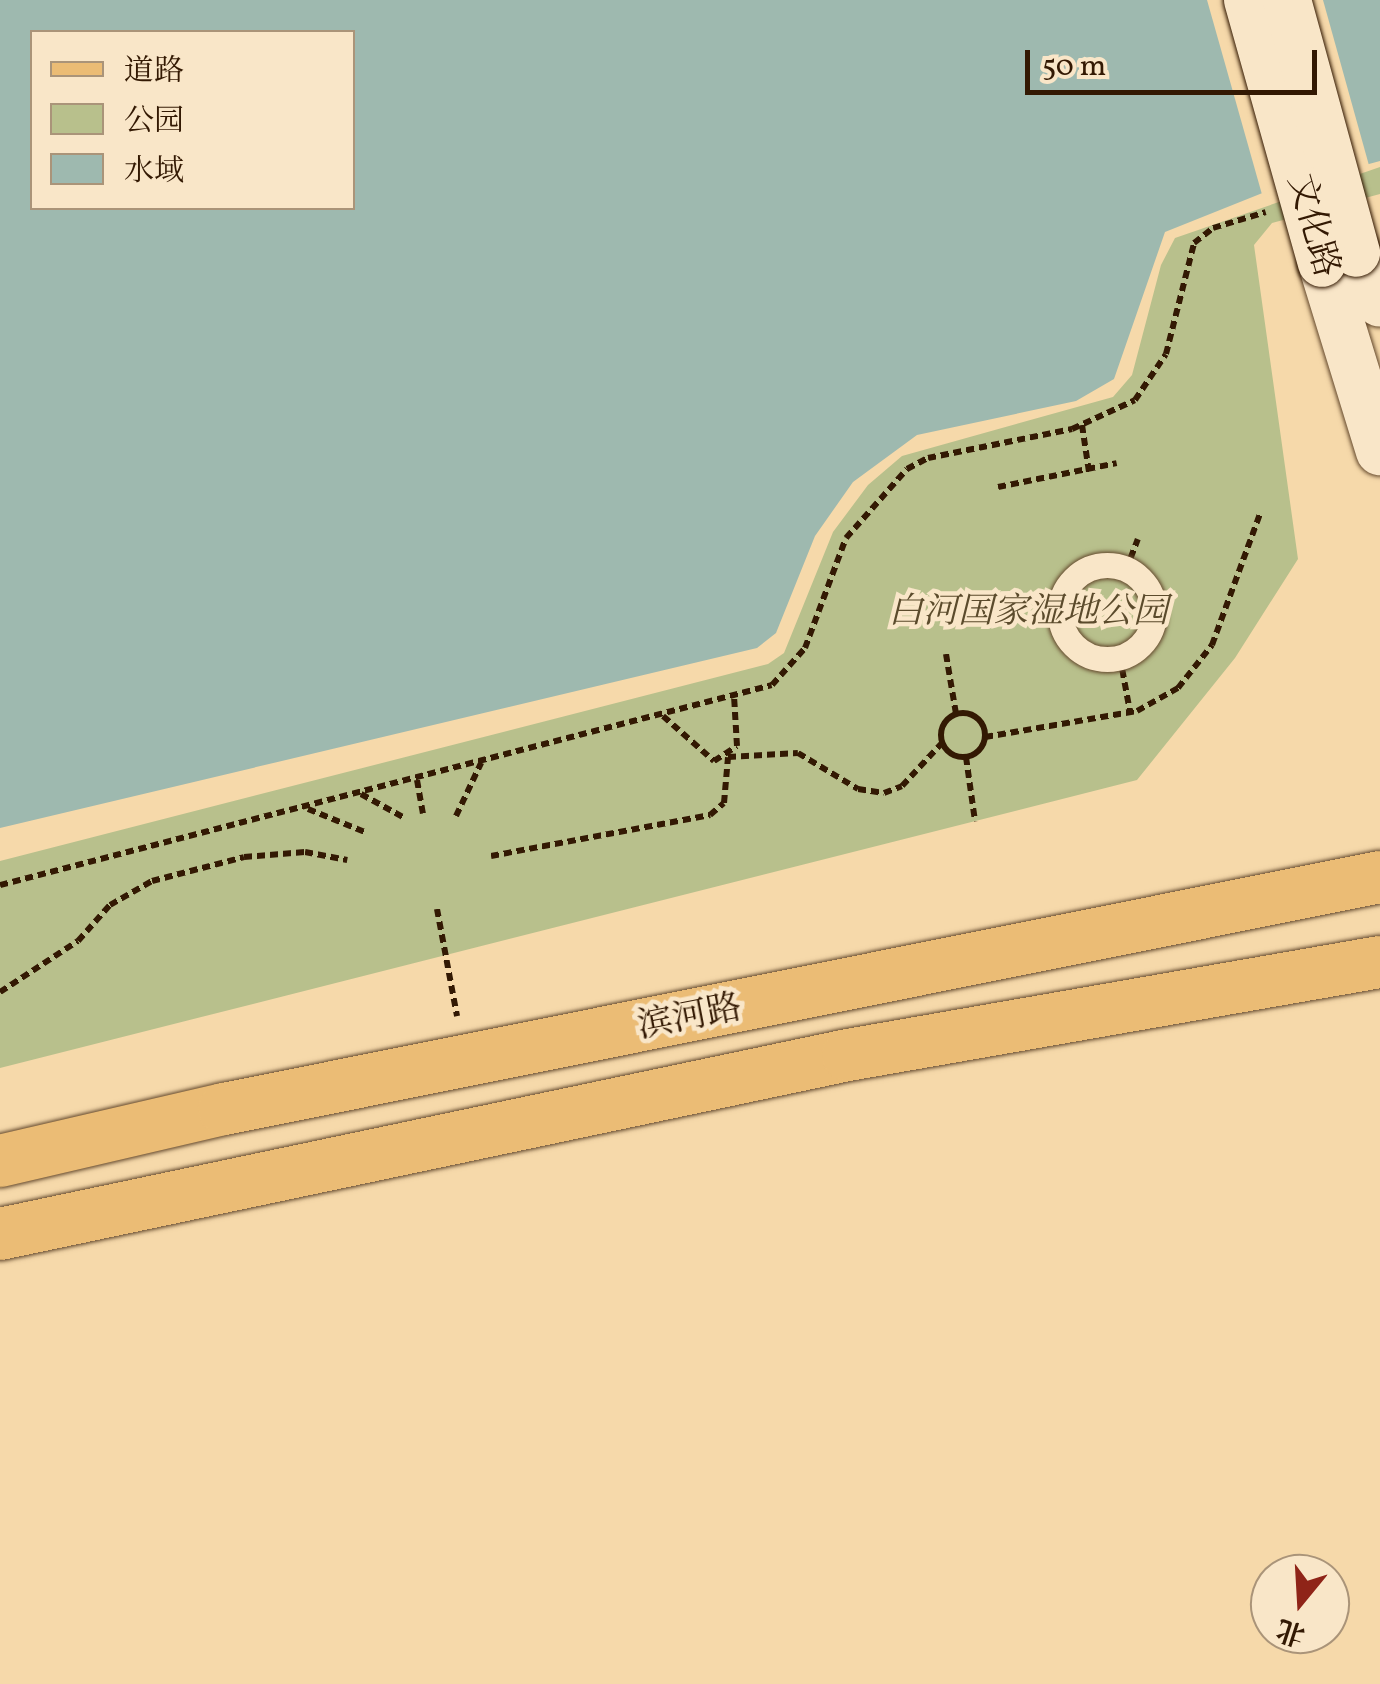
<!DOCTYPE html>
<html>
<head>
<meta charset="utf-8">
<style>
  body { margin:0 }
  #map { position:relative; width:1380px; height:1684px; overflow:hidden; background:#f6d9aa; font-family:Vollkorn,"Noto Serif SC",serif }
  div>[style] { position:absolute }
  .green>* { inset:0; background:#b8c08c }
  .water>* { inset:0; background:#9eb9af }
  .pier>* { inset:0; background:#f6d9aa }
  .path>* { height:6px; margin-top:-3px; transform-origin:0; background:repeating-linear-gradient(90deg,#331903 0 8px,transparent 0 13px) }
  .path>.ring { margin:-3px; padding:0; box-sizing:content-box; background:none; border:6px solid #331903; border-radius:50% }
  .roads { filter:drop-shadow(0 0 2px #64492d) drop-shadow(0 0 2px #64492d) }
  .pedestrian>* { height:25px; margin:-12.5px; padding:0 12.5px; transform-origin:12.5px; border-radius:12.5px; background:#f9e6c8 }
  .pedestrian>.ring { margin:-12.5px; padding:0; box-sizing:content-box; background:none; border:25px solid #f9e6c8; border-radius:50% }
  .secondary>* { height:48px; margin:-24px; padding:0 24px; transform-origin:24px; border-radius:24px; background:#f9e6c8 }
  .primary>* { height:52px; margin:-26px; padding:0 26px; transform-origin:26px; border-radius:26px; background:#ebbc75 }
  .bridges { filter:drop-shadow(0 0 2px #331903) drop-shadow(0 0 2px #331903) }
  .secondary-bridge>* { height:48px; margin:-24px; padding:0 24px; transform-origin:24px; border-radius:24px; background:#f9e6c8 }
  span { translate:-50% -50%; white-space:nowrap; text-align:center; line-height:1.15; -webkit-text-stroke:9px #f9e6c8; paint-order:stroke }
  .street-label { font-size:35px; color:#331903 }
  .park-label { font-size:35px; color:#5b4b2c; font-style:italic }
  .legend { position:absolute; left:30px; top:30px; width:325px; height:180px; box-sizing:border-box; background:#f9e6c8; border:2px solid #aa9479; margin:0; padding:12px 18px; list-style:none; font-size:30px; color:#331903 }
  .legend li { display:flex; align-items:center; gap:20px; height:50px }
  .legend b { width:50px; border:2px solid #aa9479 }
  .north { position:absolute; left:1250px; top:1554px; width:100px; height:100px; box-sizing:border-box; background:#f9e6c8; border:2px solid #aa9479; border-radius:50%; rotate:198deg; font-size:28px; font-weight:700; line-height:40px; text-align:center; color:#331903 }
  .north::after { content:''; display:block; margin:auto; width:35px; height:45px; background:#8f2418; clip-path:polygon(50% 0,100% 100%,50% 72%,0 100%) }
  .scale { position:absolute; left:1025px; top:50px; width:292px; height:45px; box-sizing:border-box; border:5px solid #331903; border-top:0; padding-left:12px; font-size:30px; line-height:35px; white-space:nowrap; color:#331903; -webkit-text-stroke:8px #f9e6c8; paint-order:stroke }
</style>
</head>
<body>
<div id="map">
  <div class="green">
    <i style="clip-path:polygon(1380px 167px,1380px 194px,1272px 223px,1254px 245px,1298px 559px,1235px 658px,1137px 780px,0 1068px,0 861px,768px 664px,784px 653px,833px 532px,868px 485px,902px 456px,1113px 397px,1132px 375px,1161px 265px,1175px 238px)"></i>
  </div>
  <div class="water">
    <i style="clip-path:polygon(evenodd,0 0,1380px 0,1380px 161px,1265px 192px,1165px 232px,1114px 379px,1076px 401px,917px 435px,853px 482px,815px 536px,776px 633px,757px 648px,0 828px,0 0,32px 32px,352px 32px,352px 208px,32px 208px,32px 32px)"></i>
  </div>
  <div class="pier">
    <i style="clip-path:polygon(1207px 0,1323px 0,1370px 169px,1263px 198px)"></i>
  </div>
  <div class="path">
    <i style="left:1082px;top:425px;width:48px;rotate:81.5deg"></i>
    <i style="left:998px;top:487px;width:121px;rotate:-11.4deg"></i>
    <i style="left:1126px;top:570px;width:33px;rotate:-69deg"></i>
    <i style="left:946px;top:654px;width:61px;rotate:80.5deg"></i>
    <i style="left:1120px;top:657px;width:56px;rotate:79.7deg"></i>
    <i class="ring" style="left:941px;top:713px;width:38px;height:38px"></i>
    <i style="left:663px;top:716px;width:68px;rotate:41.4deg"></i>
    <i style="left:714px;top:761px;width:27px;rotate:-33deg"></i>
    <i style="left:737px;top:746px;width:50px;rotate:-93.4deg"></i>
    <i style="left:985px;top:737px;width:154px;rotate:-9.7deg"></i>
    <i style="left:1137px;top:711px;width:47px;rotate:-29.3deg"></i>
    <i style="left:1178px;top:688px;width:55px;rotate:-51.7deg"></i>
    <i style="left:1212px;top:645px;width:140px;rotate:-69.9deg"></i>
    <i style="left:966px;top:757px;width:65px;rotate:82deg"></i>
    <i style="left:417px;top:780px;width:34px;rotate:80deg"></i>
    <i style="left:361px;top:794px;width:48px;rotate:28.7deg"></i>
    <i style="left:308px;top:809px;width:64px;rotate:22.1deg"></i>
    <i style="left:456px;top:816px;width:59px;rotate:-64.7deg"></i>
    <i style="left:491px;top:856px;width:223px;rotate:-10.6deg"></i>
    <i style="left:710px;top:815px;width:18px;rotate:-41deg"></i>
    <i style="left:724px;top:803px;width:46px;rotate:-85deg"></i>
    <i style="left:728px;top:757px;width:70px;rotate:-3.3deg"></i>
    <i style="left:798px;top:753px;width:70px;rotate:31deg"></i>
    <i style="left:858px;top:789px;width:26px;rotate:9deg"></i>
    <i style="left:884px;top:793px;width:19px;rotate:-21deg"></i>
    <i style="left:902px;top:786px;width:59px;rotate:-47.1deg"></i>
    <i style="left:0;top:885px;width:797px;rotate:-14.52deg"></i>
    <i style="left:772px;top:685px;width:50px;rotate:-48.3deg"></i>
    <i style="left:805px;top:648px;width:117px;rotate:-69.6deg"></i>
    <i style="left:846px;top:538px;width:92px;rotate:-48.5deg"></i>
    <i style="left:907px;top:469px;width:24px;rotate:-28deg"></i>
    <i style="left:928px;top:458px;width:147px;rotate:-11.4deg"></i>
    <i style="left:1072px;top:429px;width:69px;rotate:-24.7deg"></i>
    <i style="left:1135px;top:400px;width:55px;rotate:-56deg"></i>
    <i style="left:1166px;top:354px;width:114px;rotate:-75.8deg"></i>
    <i style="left:1194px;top:243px;width:24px;rotate:-38deg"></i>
    <i style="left:1213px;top:228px;width:55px;rotate:-16.8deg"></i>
    <i style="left:437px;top:909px;width:109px;rotate:79.4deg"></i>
    <i style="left:0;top:992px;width:93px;rotate:-33.2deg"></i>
    <i style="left:78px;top:941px;width:48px;rotate:-48.4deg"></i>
    <i style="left:110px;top:905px;width:48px;rotate:-29.7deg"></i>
    <i style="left:152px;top:881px;width:95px;rotate:-14.6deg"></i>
    <i style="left:244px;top:857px;width:61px;rotate:-4.7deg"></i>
    <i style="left:305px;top:852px;width:43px;rotate:10.8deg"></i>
  </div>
  <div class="roads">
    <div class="pedestrian">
      <i class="ring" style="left:1060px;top:565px;width:69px;height:69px"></i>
    </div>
    <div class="secondary">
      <i style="left:1356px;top:253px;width:55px;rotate:64.4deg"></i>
      <i style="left:1322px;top:263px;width:197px;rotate:72.9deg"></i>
    </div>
    <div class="primary">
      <i style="left:0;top:1161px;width:230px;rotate:-13.1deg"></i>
      <i style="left:224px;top:1109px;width:1179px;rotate:-11.35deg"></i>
      <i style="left:0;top:1234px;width:867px;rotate:-11.92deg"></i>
      <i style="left:848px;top:1055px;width:540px;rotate:-9.92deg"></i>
    </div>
  </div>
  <div class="bridges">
    <div class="secondary-bridge">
      <i style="left:1248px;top:0;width:273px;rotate:74.3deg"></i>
      <i style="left:1287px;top:0;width:262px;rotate:74.7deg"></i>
    </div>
  </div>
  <div class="street-label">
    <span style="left:1312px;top:226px;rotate:74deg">文化路</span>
    <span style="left:690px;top:1018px;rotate:-11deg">滨河路</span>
  </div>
  <div class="park-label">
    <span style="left:1028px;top:613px">白河国家湿地公园</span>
  </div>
  <ul class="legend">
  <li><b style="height:12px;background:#ebbc75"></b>道路</li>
  <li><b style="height:28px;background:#b8c08c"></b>公园</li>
  <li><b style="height:28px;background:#9eb9af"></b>水域</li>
  </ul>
  <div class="north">北</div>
  <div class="scale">50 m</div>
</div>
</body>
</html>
